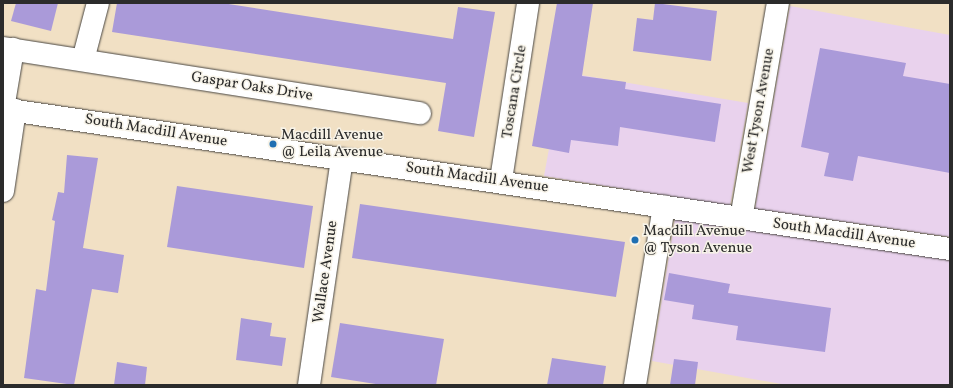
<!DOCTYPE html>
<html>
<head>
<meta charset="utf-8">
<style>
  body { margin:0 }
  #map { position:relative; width:953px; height:388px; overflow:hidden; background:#f1e0c4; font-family:Vollkorn,serif }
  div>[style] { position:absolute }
  .built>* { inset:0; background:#e9d2ed }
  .building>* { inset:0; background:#aa9ad9 }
  .roads { filter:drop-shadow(0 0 1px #494642) drop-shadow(0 0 1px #494642) }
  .street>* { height:22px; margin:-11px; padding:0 11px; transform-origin:11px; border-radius:11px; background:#fff }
  .secondary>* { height:22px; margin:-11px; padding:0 11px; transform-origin:11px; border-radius:11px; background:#fff }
  .dots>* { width:11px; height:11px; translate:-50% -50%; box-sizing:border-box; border:2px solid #f7f3e8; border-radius:50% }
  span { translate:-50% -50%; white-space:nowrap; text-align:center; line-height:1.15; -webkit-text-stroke:3px #f7f3e8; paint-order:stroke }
  .street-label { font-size:15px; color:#2b2b2b }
  .poi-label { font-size:15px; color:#2b2b2b }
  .left { translate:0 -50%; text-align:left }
  .frame { position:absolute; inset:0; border:4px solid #2b2b2b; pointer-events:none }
</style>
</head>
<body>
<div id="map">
  <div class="built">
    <i style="clip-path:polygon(790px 6px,950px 35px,950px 237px,755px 209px)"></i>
    <i style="clip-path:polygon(563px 72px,748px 103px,730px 206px,544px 176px)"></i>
    <i style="clip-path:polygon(675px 219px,950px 260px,950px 385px,787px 385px,652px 361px)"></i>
  </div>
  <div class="building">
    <i style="clip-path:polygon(16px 3px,58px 3px,51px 31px,11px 21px)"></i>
    <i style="clip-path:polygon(117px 3px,222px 3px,453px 39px,458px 7px,495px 12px,474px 137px,438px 131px,446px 83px,112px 32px)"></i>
    <i style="clip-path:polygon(557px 3px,593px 3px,582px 76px,626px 82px,625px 89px,721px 104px,715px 142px,620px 127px,618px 146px,571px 140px,569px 153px,532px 146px)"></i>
    <i style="clip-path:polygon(655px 3px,717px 11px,711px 61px,633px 51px,637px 18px,653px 20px)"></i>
    <i style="clip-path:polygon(820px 48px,906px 63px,903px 76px,950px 84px,950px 173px,858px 156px,853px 181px,824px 176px,829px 153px,801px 147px)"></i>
    <i style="clip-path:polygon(67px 155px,98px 158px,83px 248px,124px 255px,118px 293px,92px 289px,74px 385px,24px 378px,36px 289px,46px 291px,55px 221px,52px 220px,58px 192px,64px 193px)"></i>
    <i style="clip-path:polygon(177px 186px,313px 206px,304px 268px,167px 247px)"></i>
    <i style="clip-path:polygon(360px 204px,625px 242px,616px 297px,352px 258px)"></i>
    <i style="clip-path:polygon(669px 273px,730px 284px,728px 293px,831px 308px,825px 352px,736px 340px,738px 326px,692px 319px,694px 305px,664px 300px)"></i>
    <i style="clip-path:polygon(241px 318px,272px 323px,270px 336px,286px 338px,282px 366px,236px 360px)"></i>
    <i style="clip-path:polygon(340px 323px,444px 339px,436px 385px,382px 385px,331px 377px)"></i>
    <i style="clip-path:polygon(552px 358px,606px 366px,603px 385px,547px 385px)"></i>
    <i style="clip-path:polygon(674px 359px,698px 362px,695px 385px,670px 385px)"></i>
    <i style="clip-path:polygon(117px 362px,147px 367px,145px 385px,114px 385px)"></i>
  </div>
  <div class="roads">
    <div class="street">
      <i style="left:3px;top:48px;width:422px;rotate:8.9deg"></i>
      <i style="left:83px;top:60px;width:59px;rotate:-75.3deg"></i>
      <i style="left:3px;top:109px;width:61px;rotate:-80.5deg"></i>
      <i style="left:501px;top:180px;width:179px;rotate:-81.3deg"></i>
      <i style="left:3px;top:191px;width:82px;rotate:-81.6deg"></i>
      <i style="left:741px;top:219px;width:219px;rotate:-80.3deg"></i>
      <i style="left:309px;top:385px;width:228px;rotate:-81.7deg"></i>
      <i style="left:635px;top:385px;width:181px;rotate:-80.8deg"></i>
    </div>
    <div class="secondary">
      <i style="left:3px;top:109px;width:957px;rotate:8.41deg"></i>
    </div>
  </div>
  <div class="dots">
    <i style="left:273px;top:144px;background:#1f6fb2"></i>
    <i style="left:635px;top:240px;background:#1f6fb2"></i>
  </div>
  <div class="street-label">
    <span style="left:252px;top:87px;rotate:9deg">Gaspar Oaks Drive</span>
    <span style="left:515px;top:92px;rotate:-81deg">Toscana Circle</span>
    <span style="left:759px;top:111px;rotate:-80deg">West Tyson Avenue</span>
    <span style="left:156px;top:131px;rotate:9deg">South Macdill Avenue</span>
    <span style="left:477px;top:178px;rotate:8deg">South Macdill Avenue</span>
    <span style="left:844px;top:234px;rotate:8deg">South Macdill Avenue</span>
    <span style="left:326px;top:272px;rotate:-82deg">Wallace Avenue</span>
  </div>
  <div class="poi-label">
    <span class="left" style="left:281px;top:144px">Macdill Avenue<br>@ Leila Avenue</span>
    <span class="left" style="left:643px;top:240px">Macdill Avenue<br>@ Tyson Avenue</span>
  </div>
  <div class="frame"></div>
</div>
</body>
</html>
